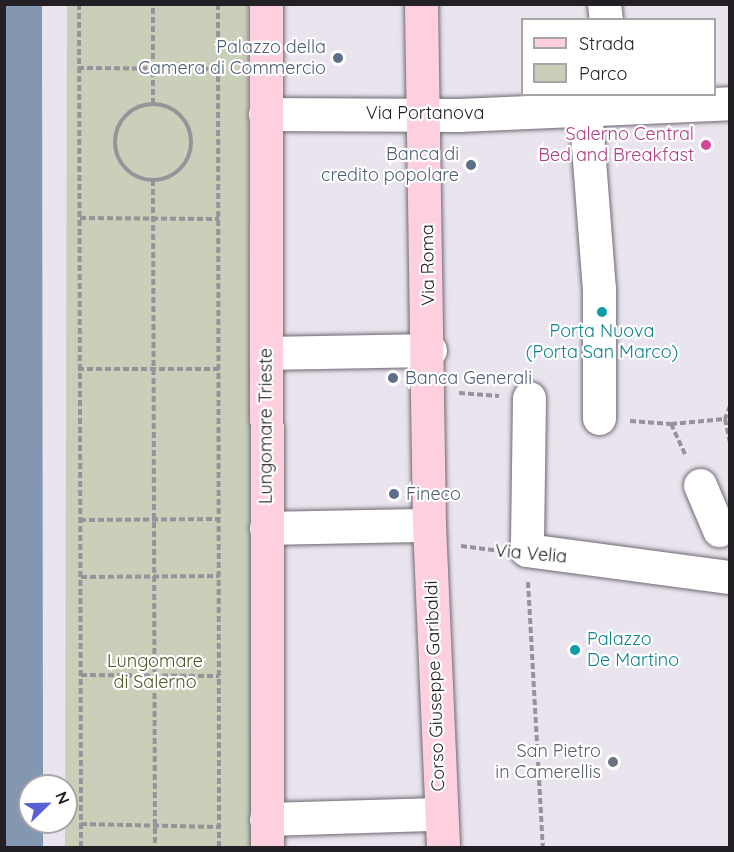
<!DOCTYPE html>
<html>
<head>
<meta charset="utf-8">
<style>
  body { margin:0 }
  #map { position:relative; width:734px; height:852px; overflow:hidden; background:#eae4ee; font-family:Quicksand,sans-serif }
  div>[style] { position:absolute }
  .green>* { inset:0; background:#c9cfb8 }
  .water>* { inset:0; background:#8397b0 }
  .path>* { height:4px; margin-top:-2px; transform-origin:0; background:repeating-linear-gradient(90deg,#97939a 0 6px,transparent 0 9px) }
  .path>.ring { margin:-2px; padding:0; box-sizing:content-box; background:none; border:4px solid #97939a; border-radius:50% }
  .roads { filter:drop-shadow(0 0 2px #6f6972) drop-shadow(0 0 2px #6f6972) }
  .minor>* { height:33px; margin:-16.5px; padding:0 16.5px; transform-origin:16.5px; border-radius:16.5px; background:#fff }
  .major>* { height:33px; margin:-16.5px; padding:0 16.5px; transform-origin:16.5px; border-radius:16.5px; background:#fed0df }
  .dots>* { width:16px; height:16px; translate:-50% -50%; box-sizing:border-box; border:3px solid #fff; border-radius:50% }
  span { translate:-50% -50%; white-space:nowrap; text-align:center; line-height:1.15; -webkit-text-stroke:4.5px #fff; paint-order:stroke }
  .service-label { font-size:18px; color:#4e5e75 }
  .right { translate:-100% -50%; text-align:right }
  .left { translate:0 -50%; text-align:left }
  .street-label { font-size:18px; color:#222024 }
  .hotel-label { font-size:18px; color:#b23c85 }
  .culture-label { font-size:18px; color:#0d838f }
  .park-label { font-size:18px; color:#4d5826 }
  .worship-label { font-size:18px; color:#5b616d }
  .frame { position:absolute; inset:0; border:6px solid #222024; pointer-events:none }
  .legend { position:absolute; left:521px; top:18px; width:195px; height:78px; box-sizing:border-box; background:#fff; border:2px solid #a7a6a7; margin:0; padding:8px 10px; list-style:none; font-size:18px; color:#222024 }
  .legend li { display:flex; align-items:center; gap:12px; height:30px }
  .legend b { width:30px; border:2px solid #a7a6a7 }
  .north { position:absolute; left:18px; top:774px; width:60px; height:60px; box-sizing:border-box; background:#fff; border:2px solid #a7a6a7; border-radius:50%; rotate:67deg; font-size:16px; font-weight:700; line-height:24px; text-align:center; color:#222024 }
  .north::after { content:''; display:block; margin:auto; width:21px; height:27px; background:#5760d7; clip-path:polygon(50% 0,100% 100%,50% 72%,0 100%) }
</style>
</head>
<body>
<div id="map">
  <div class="green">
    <i style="clip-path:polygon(67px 5px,248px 5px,251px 847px,65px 847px)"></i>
  </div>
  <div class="water">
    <i style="clip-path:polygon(42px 5px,43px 786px,30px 786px,30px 822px,43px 822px,43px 847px,5px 848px,4px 5px)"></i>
  </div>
  <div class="path">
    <i style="left:79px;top:4px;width:844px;rotate:89.86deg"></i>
    <i style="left:218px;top:4px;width:844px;rotate:89.93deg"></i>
    <i style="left:78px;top:68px;width:140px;rotate:0.4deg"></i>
    <i style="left:153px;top:104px;width:100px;rotate:-90deg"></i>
    <i class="ring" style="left:115px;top:104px;width:72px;height:72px"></i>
    <i style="left:153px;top:180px;width:668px;rotate:89.83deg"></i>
    <i style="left:80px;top:218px;width:139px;rotate:0.4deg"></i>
    <i style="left:78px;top:369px;width:141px"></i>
    <i style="left:459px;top:393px;width:40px;rotate:4.3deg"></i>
    <i style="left:730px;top:406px;width:14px;rotate:111deg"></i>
    <i style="left:725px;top:419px;width:25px;rotate:78deg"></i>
    <i style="left:630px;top:421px;width:41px;rotate:4.2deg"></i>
    <i style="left:671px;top:424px;width:54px;rotate:-5.3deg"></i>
    <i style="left:671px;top:424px;width:35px;rotate:65deg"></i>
    <i style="left:80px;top:520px;width:139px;rotate:-0.4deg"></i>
    <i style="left:461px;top:546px;width:34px;rotate:7deg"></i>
    <i style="left:81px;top:577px;width:138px;rotate:-0.4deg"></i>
    <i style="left:528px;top:582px;width:266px;rotate:86.8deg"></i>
    <i style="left:81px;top:675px;width:138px;rotate:0.4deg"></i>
    <i style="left:81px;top:824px;width:138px;rotate:1.2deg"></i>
  </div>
  <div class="roads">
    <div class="minor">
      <i style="left:604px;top:4px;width:16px;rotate:83deg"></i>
      <i style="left:585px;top:108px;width:181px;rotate:85.6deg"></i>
      <i style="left:599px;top:288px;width:130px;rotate:90deg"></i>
      <i style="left:265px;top:114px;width:194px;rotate:0.3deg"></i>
      <i style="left:459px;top:115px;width:271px;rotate:-2.5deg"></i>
      <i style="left:266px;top:353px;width:164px;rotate:-1deg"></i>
      <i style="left:529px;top:398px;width:152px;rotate:90.8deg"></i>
      <i style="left:527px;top:550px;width:205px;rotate:7.6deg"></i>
      <i style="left:700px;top:485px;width:49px;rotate:67.1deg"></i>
      <i style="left:266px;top:528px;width:163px;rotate:-1.1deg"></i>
      <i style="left:266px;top:819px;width:173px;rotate:-1.7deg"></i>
    </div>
    <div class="major">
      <i style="left:266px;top:4px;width:844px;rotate:89.93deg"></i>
      <i style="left:421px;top:4px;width:521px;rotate:89.12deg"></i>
      <i style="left:429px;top:525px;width:323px;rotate:87.5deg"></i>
    </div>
  </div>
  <div class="dots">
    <i style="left:338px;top:58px;background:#5c6f8a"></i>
    <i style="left:706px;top:145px;background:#d1479c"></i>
    <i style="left:471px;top:165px;background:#5c6f8a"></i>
    <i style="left:602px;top:312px;background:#0f9aa8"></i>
    <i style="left:393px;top:378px;background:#5c6f8a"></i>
    <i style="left:394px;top:494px;background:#5c6f8a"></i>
    <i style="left:575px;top:650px;background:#0f9aa8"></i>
    <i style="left:613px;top:762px;background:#6b7280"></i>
  </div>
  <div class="service-label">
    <span class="right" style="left:326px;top:58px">Palazzo della<br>Camera di Commercio</span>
    <span class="right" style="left:459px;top:165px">Banca di<br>credito popolare</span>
    <span class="left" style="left:405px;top:378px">Banca Generali</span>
    <span class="left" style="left:406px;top:494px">Fineco</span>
  </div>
  <div class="street-label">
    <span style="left:425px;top:113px">Via Portanova</span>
    <span style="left:428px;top:265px;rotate:-91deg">Via Roma</span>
    <span style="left:266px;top:426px;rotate:-90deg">Lungomare Trieste</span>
    <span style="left:531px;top:554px;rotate:5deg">Via Velia</span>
    <span style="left:435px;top:686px;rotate:-92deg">Corso Giuseppe Garibaldi</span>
  </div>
  <div class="hotel-label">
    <span class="right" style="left:694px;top:145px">Salerno Central<br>Bed and Breakfast</span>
  </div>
  <div class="culture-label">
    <span style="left:602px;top:342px">Porta Nuova<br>(Porta San Marco)</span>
    <span class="left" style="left:587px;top:650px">Palazzo<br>De Martino</span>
  </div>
  <div class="park-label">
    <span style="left:155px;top:672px">Lungomare<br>di Salerno</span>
  </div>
  <div class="worship-label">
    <span class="right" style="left:601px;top:762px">San Pietro<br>in Camerellis</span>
  </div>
  <div class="frame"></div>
  <ul class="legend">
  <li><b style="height:8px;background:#fed0df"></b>Strada</li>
  <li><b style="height:16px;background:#c9cfb8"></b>Parco</li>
  </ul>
  <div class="north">N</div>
</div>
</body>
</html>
